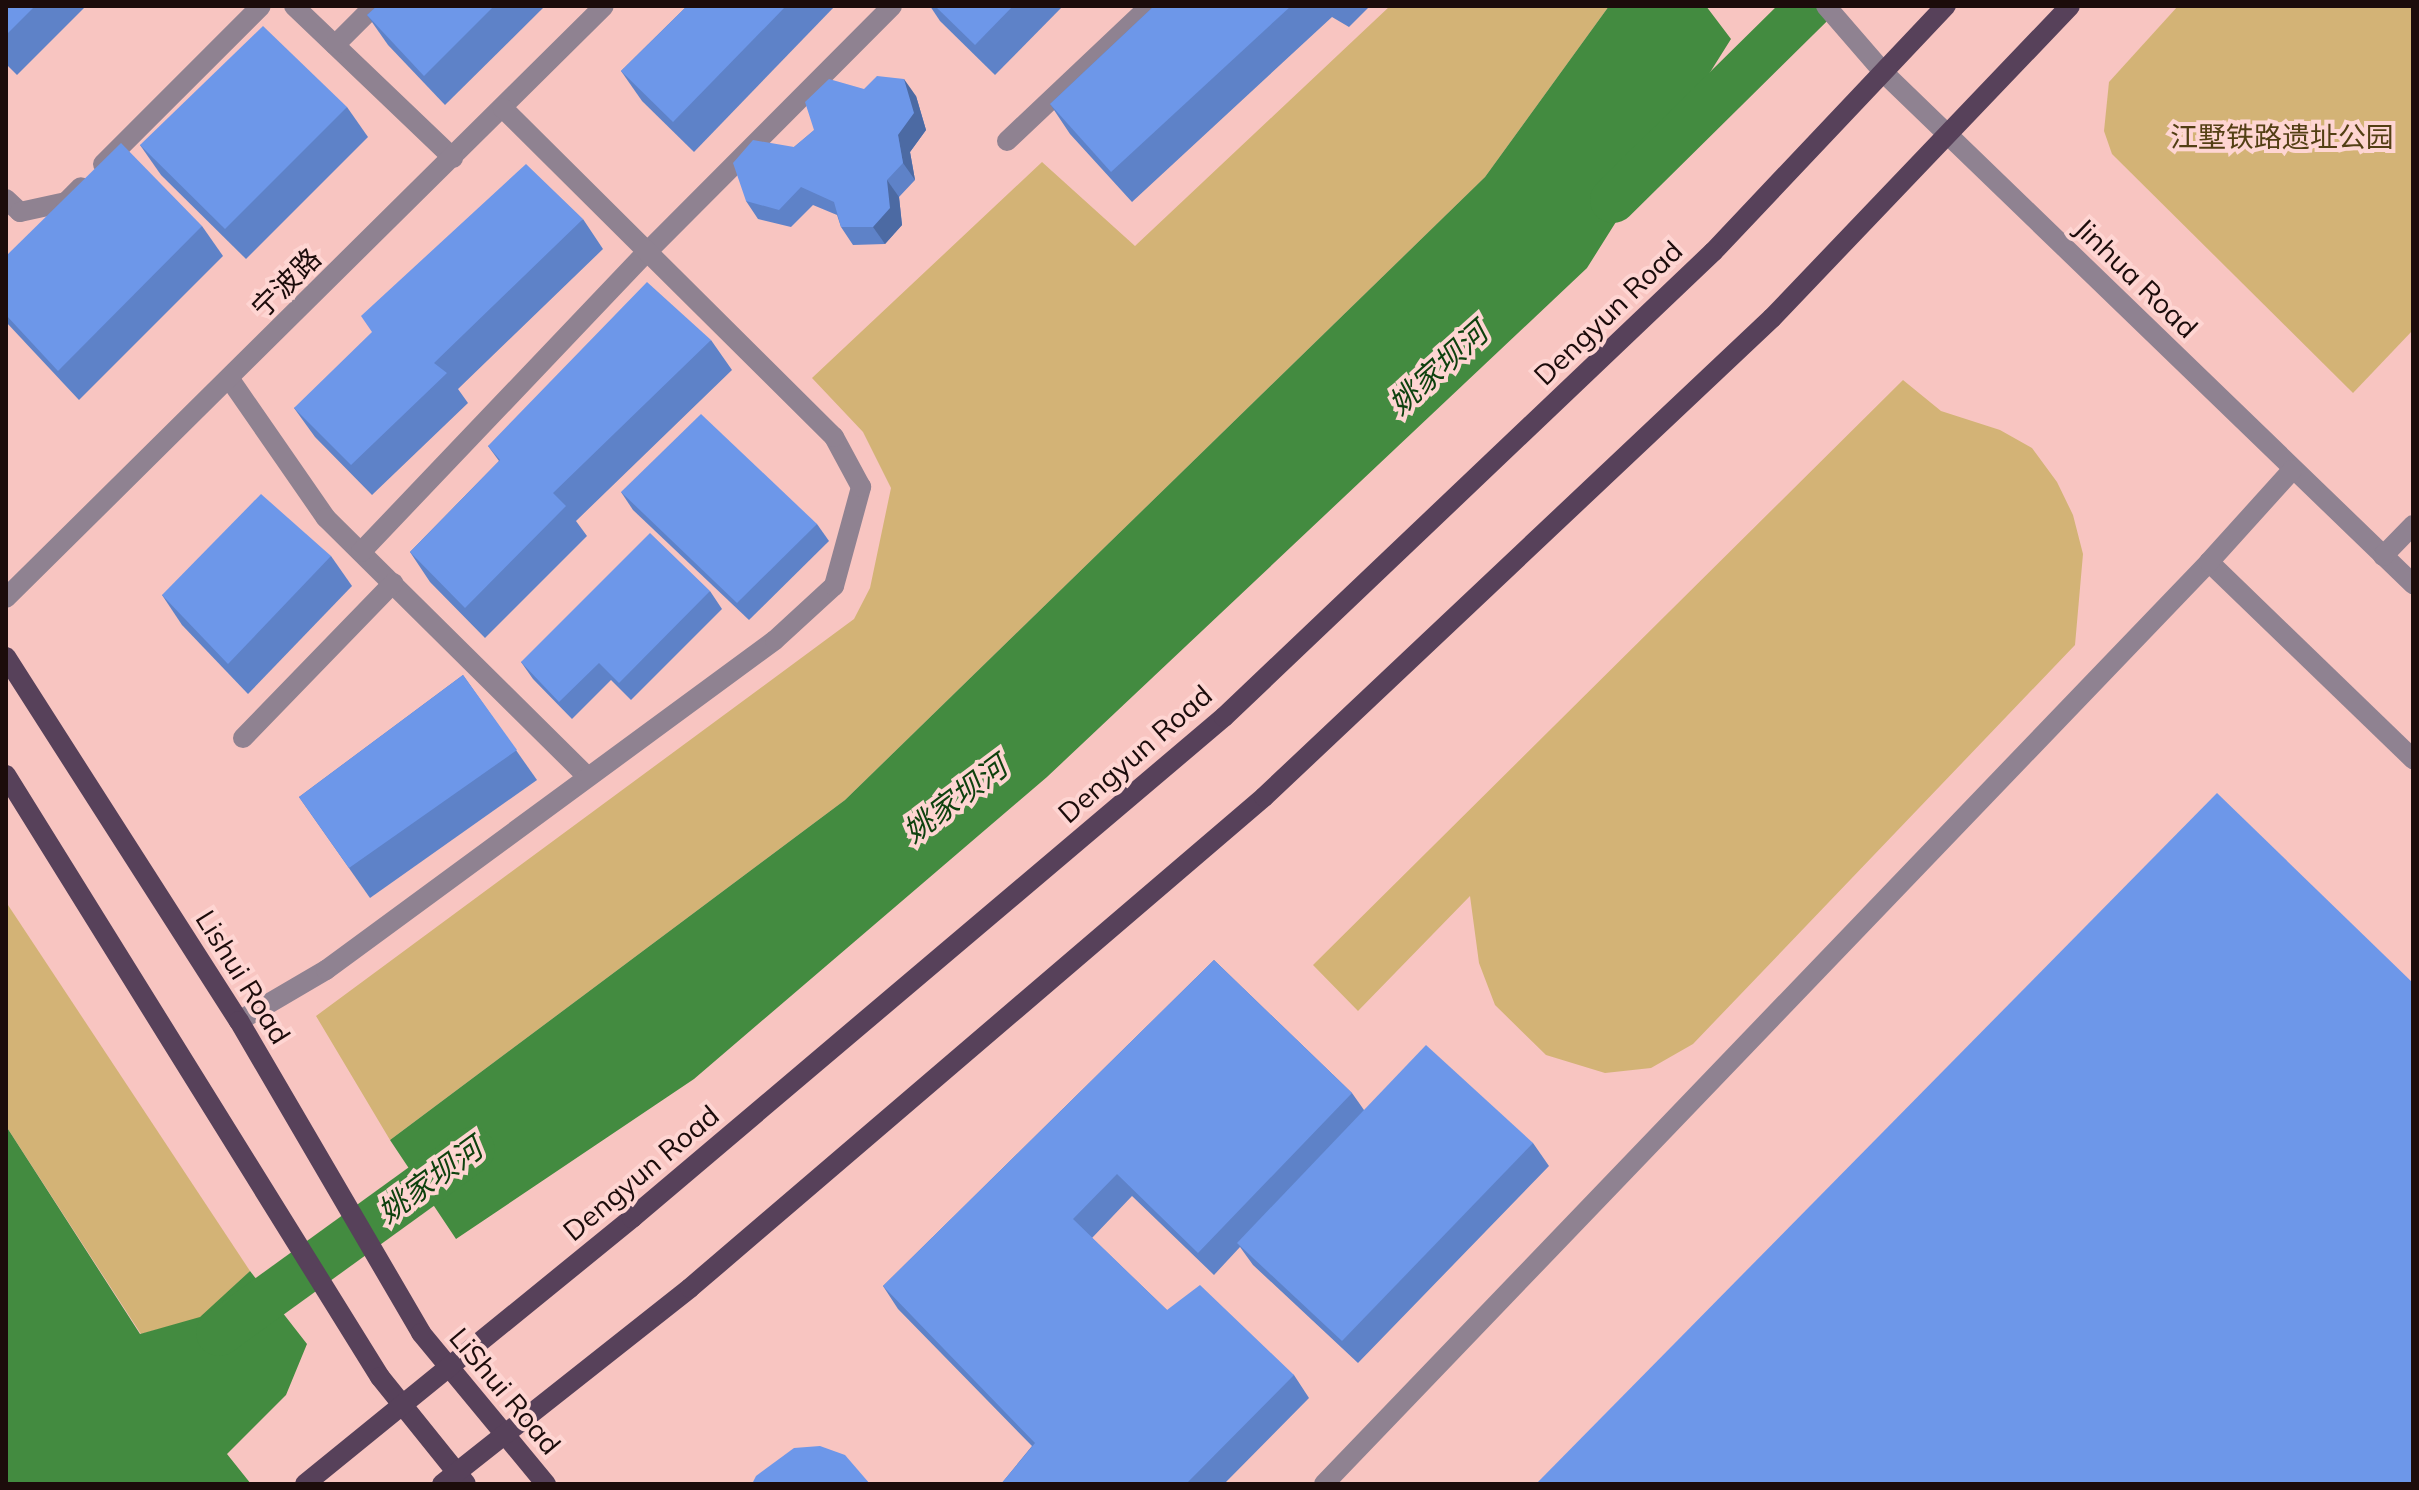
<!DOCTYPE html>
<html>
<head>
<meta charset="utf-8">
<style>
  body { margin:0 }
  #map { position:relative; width:2419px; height:1490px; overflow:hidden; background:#f8c5c1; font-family:Mulish,"Noto Sans SC",sans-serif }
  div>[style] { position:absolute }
  .green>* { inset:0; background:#d3b376 }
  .water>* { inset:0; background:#438b40 }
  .canal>* { height:46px; margin:-23px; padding:0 23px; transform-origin:23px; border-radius:23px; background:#438b40 }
  .minor>* { height:20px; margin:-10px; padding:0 10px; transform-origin:10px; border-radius:10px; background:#8f8291 }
  .major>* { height:20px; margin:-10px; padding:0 10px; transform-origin:10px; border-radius:10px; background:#57415a }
  .major-bridge>* { height:20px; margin:-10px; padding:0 10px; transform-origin:10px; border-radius:10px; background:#57415a }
  .wall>* { inset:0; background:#5e82c8 }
  .shaded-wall>* { inset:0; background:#4c6aa3 }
  .building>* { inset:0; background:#6d97e9 }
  span { translate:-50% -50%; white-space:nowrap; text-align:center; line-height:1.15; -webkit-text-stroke:8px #fed5d2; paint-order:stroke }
  .park-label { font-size:28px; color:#533f14 }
  .street-label { font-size:28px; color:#1c0c0b }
  .water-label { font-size:30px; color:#0e410e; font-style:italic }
  .frame { position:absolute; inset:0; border:8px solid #1c0c0b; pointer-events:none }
</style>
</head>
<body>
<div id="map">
  <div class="green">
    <i style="clip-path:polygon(1390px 6px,1609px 6px,1485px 177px,845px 800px,390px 1140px,316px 1016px,854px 619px,870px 588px,891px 488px,863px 432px,812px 378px,1042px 162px,1135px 246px)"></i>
    <i style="clip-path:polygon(2178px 6px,2413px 6px,2413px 330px,2353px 393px,2112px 154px,2104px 131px,2109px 82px)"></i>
    <i style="clip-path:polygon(1903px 380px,1941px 411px,2000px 430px,2032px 448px,2057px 482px,2073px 515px,2083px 554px,2075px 645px,1693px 1044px,1651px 1068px,1605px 1073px,1546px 1055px,1495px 1005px,1479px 963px,1470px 896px,1358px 1011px,1313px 965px)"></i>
    <i style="clip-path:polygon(6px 902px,250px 1271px,200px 1318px,141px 1334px,6px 1126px)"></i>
  </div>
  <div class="water">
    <i style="clip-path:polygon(1609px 6px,1706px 6px,1731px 39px,1587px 268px,1047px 777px,694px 1079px,456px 1239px,390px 1140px,845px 800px,1485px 177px)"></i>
    <i style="clip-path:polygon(6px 1126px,140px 1334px,200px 1317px,250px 1271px,307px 1344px,286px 1395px,227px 1454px,251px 1484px,6px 1484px)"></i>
  </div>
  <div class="canal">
    <i style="left:1613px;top:200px;width:276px;rotate:-44.6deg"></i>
    <i style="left:219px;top:1333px;width:312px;rotate:-35.9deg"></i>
  </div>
  <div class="minor">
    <i style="left:294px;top:6px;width:220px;rotate:43.7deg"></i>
    <i style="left:1826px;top:6px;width:89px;rotate:49.1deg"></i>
    <i style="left:1884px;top:73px;width:736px;rotate:44.01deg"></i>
    <i style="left:335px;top:45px;width:55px;rotate:-45deg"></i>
    <i style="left:1007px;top:141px;width:197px;rotate:-43.4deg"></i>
    <i style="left:103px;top:164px;width:223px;rotate:-45deg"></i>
    <i style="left:6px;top:199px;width:19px;rotate:43deg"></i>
    <i style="left:20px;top:212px;width:47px;rotate:-12.3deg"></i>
    <i style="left:66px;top:202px;width:21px;rotate:-45deg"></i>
    <i style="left:229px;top:378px;width:170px;rotate:55.3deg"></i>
    <i style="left:326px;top:518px;width:368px;rotate:44.7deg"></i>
    <i style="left:361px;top:552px;width:414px;rotate:-46.4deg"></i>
    <i style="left:647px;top:252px;width:347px;rotate:-45.1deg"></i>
    <i style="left:2383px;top:556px;width:43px;rotate:-45.9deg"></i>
    <i style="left:2209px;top:562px;width:284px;rotate:44deg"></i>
    <i style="left:6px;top:598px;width:841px;rotate:-44.71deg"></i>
    <i style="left:243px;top:738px;width:216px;rotate:-45.9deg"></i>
    <i style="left:239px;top:1021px;width:101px;rotate:-30.4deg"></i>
    <i style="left:326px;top:970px;width:557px;rotate:-36.31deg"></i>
    <i style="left:775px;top:640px;width:80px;rotate:-42.5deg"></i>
    <i style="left:834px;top:586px;width:103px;rotate:-74.7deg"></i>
    <i style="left:861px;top:487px;width:57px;rotate:-118.4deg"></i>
    <i style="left:834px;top:437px;width:467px;rotate:-135.2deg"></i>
    <i style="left:1324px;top:1484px;width:1278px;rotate:-46.17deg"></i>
    <i style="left:2209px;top:562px;width:124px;rotate:-47.9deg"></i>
  </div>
  <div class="major">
    <i style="left:1713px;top:252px;width:339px;rotate:-46.6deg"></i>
    <i style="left:1772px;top:318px;width:431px;rotate:-46.3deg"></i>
    <i style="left:6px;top:657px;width:432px;rotate:57.4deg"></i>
    <i style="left:239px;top:1021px;width:361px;rotate:59.7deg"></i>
    <i style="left:421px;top:1333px;width:196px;rotate:50.4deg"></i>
    <i style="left:6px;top:775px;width:709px;rotate:58.15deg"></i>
    <i style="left:380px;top:1377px;width:137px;rotate:51.2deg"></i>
  </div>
  <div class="major-bridge">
    <i style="left:305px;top:1484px;width:422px;rotate:-39.1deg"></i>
    <i style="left:632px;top:1218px;width:776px;rotate:-40.24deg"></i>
    <i style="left:1224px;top:717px;width:675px;rotate:-43.56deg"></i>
    <i style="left:442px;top:1484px;width:316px;rotate:-38.3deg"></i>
    <i style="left:690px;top:1288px;width:755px;rotate:-40.54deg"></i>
    <i style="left:1264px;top:797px;width:698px;rotate:-43.32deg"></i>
  </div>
  <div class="wall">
    <i style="clip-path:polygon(6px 6px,86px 6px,17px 75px,6px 64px)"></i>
    <i style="clip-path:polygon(377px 6px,545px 6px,445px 105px,388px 45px,367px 15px)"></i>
    <i style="clip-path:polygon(687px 6px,835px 6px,694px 152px,642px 101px,621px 71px)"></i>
    <i style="clip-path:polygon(930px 6px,1063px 6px,995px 75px,940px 21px)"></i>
    <i style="clip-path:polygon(1154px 6px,1370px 6px,1349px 27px,1332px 17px,1132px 202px,1070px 134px,1050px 104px)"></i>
    <i style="clip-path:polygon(864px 89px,916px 96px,926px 130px,910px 152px,915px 180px,899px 197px,902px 225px,885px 244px,853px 245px,841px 227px,837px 215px,813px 205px,791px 227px,758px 219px,746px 201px,794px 147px)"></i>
    <i style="clip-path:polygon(347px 107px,368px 137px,246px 259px,161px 175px,140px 145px)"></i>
    <i style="clip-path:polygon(583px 219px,603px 249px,458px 389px,468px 403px,372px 495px,315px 437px,294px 408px)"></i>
    <i style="clip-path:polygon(202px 226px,223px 256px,79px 400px,6px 322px,6px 256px)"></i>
    <i style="clip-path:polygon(711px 340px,732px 370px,576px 521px,587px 536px,485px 638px,430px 582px,410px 552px,499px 461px,488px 446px)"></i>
    <i style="clip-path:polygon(621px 492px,817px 524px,829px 541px,749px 620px,633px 510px)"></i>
    <i style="clip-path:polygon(331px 556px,352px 586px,248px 694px,182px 625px,162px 595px)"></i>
    <i style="clip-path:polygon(710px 591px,722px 609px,631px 700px,611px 680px,572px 719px,533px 679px,521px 662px)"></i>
    <i style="clip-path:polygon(463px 675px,537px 780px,370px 898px,299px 797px)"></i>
    <i style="clip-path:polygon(1214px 960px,1352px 1093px,1364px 1110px,1533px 1143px,1549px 1166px,1358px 1363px,1253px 1265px,1240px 1247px,1214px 1275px,1132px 1196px,1092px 1238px,1167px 1310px,1294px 1375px,1309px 1398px,1224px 1484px,1001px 1484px,1032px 1446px,898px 1309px,883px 1286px)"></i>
  </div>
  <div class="shaded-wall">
    <i style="clip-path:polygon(904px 79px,916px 96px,926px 130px,910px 152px,915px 180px,903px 163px,898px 135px)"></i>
    <i style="clip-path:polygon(887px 180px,899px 197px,902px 225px,885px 244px,873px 227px)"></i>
  </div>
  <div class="building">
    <i style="clip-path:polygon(6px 6px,35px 6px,6px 35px)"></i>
    <i style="clip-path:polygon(377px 6px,494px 6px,424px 76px,367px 15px)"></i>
    <i style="clip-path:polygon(687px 6px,786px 6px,673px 122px,621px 71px)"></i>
    <i style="clip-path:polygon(935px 6px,1013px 6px,975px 45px)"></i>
    <i style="clip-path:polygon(1154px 6px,1291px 6px,1111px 172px,1050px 104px)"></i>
    <i style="clip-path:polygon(263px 26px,347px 107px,225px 229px,140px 145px)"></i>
    <i style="clip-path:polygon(877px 76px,904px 79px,914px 113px,898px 135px,903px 163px,887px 180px,890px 208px,873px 227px,841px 227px,834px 202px,801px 187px,779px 210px,746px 201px,733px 163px,753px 140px,794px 147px,814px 130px,805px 102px,829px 79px,864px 89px)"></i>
    <i style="clip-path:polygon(121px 143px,202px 226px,58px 371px,6px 315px,6px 256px)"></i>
    <i style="clip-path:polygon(526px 164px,583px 219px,434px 363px,447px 373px,351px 465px,294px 408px,372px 332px,361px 316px)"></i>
    <i style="clip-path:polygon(647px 282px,711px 340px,553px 493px,566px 506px,465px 608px,410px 552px,500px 460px,488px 446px)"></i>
    <i style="clip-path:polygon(701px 414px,817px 524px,737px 603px,621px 492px)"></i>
    <i style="clip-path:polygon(261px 494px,331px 556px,228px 664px,162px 595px)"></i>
    <i style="clip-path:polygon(650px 533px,710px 591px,619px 683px,599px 663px,559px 702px,521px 662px)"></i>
    <i style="clip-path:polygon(463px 675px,517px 750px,349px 868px,299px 797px)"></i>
    <i style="clip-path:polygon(2217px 793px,2413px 983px,2413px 1484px,1536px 1484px)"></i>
    <i style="clip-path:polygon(1214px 960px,1352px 1093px,1198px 1253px,1117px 1174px,1073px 1219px,1167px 1310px,1200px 1285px,1294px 1375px,1186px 1484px,1001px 1484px,1035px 1443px,883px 1286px)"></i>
    <i style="clip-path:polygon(1426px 1045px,1533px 1143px,1342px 1341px,1237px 1243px)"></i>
    <i style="clip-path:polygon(820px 1446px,845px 1455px,870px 1484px,752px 1484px,756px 1476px,794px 1448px)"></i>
  </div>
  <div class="park-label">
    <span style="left:2282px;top:137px">江墅铁路遗址公园</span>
  </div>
  <div class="street-label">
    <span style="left:2136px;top:278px;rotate:44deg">Jinhua Road</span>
    <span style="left:286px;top:283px;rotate:-45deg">宁波路</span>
    <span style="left:1608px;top:313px;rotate:-44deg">Dengyun Road</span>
    <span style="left:1135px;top:754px;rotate:-41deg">Dengyun Road</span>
    <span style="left:243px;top:977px;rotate:58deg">Lishui Road</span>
    <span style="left:641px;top:1173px;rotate:-40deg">Dengyun Road</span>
    <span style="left:505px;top:1391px;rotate:50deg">LiShui Road</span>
  </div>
  <div class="water-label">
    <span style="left:1438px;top:368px;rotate:-42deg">姚家坝河</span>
    <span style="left:955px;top:799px;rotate:-37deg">姚家坝河</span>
    <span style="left:430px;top:1180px;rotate:-36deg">姚家坝河</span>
  </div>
  <div class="frame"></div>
</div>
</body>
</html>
